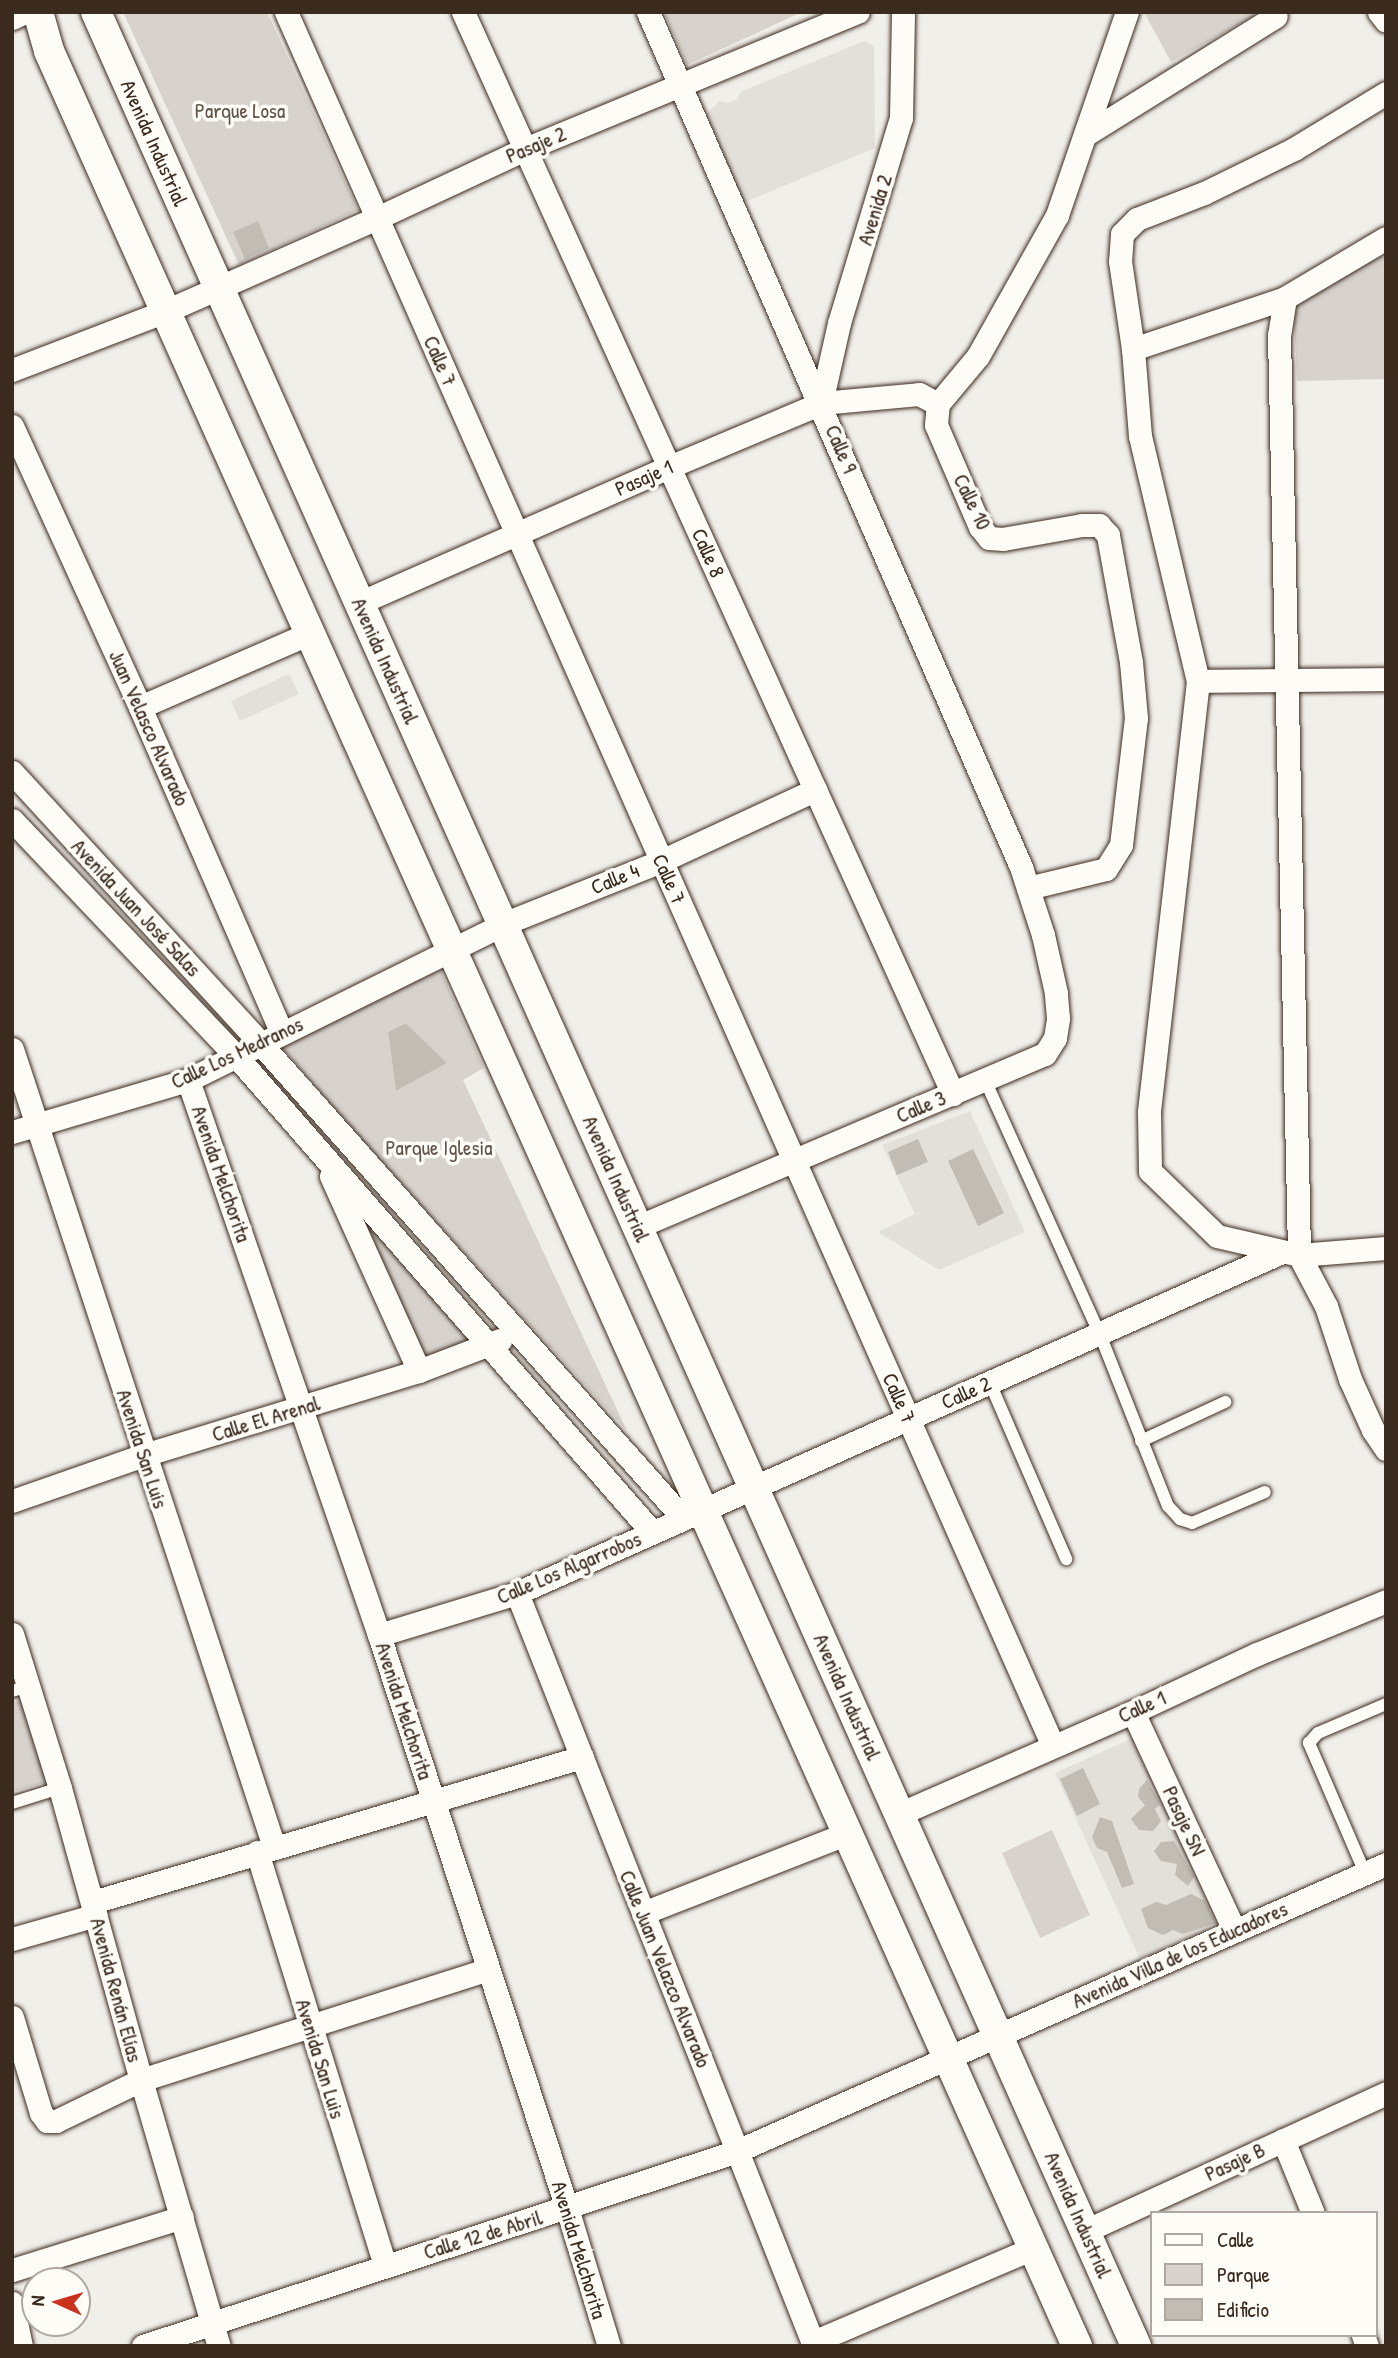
<!DOCTYPE html>
<html>
<head>
<meta charset="utf-8">
<style>
  body { margin:0 }
  #map { position:relative; width:1398px; height:2358px; overflow:hidden; background:#f1efea; font-family:"Patrick Hand",sans-serif }
  div>[style] { position:absolute }
  .built>* { inset:0; background:#e3e0da }
  .green>* { inset:0; background:#d7d2cc }
  .building>* { inset:0; background:#c1bcb4 }
  .roads { filter:drop-shadow(0 0 2px #3b2a1e) drop-shadow(0 0 2px #3b2a1e) }
  .service>* { height:12px; margin:-6px; padding:0 6px; transform-origin:6px; border-radius:6px; background:#fdfcf7 }
  .minor>* { height:23px; margin:-11.5px; padding:0 11.5px; transform-origin:11.5px; border-radius:11.5px; background:#fdfcf7 }
  .tertiary>* { height:30px; margin:-15px; padding:0 15px; transform-origin:15px; border-radius:15px; background:#fdfcf7 }
  span { translate:-50% -50%; white-space:nowrap; text-align:center; line-height:1.15; -webkit-text-stroke:7px #fdfcf7; paint-order:stroke }
  .park-label { font-size:21px; color:#62544a }
  .street-label { font-size:21px; color:#3b2a1e }
  .frame { position:absolute; inset:0; border:14px solid #3b2a1e; pointer-events:none }
  .legend { position:absolute; left:1150px; top:2211px; width:228px; height:126px; box-sizing:border-box; background:#fdfcf7; border:2px solid #afa8a0; margin:0; padding:9px 12px; list-style:none; font-size:21px; color:#3b2a1e }
  .legend li { display:flex; align-items:center; gap:14px; height:35px }
  .legend b { width:35px; border:2px solid #afa8a0 }
  .north { position:absolute; left:21px; top:2267px; width:70px; height:70px; box-sizing:border-box; background:#fdfcf7; border:2px solid #afa8a0; border-radius:50%; rotate:274deg; font-size:19px; font-weight:700; line-height:28px; text-align:center; color:#3b2a1e }
  .north::after { content:''; display:block; margin:auto; width:24px; height:32px; background:#c8321e; clip-path:polygon(50% 0,100% 100%,50% 72%,0 100%) }
</style>
</head>
<body>
<div id="map">
  <div class="built">
    <i style="clip-path:polygon(864px 41px,874px 46px,875px 148px,743px 203px,707px 114px,719px 101px,728px 103px,738px 99px,740px 92px)"></i>
    <i style="clip-path:polygon(289px 674px,299px 694px,240px 721px,231px 701px)"></i>
    <i style="clip-path:polygon(970px 1111px,1025px 1232px,939px 1270px,878px 1232px,915px 1214px,882px 1145px)"></i>
    <i style="clip-path:polygon(1144px 1733px,1227px 1919px,1140px 1959px,1055px 1773px)"></i>
  </div>
  <div class="green">
    <i style="clip-path:polygon(123px 12px,267px 12px,358px 210px,239px 265px)"></i>
    <i style="clip-path:polygon(664px 12px,802px 12px,687px 65px)"></i>
    <i style="clip-path:polygon(1144px 12px,1252px 12px,1254px 16px,1171px 62px)"></i>
    <i style="clip-path:polygon(1377px 255px,1386px 258px,1386px 379px,1297px 381px,1293px 299px)"></i>
    <i style="clip-path:polygon(evenodd,440px 969px,484px 1068px,463px 1080px,627px 1431px,355px 1132px,282px 1047px,440px 969px,406px 1023px,447px 1063px,396px 1091px,388px 1032px,406px 1023px)"></i>
    <i style="clip-path:polygon(341px 1182px,478px 1342px,427px 1364px)"></i>
    <i style="clip-path:polygon(26px 1698px,51px 1781px,12px 1792px,12px 1703px)"></i>
    <i style="clip-path:polygon(1052px 1830px,1090px 1915px,1040px 1938px,1002px 1853px)"></i>
  </div>
  <div class="building">
    <i style="clip-path:polygon(258px 221px,269px 248px,245px 259px,233px 232px)"></i>
    <i style="clip-path:polygon(406px 1023px,447px 1063px,396px 1091px,388px 1032px)"></i>
    <i style="clip-path:polygon(918px 1139px,928px 1162px,897px 1175px,888px 1152px)"></i>
    <i style="clip-path:polygon(973px 1149px,1004px 1213px,978px 1226px,948px 1161px)"></i>
    <i style="clip-path:polygon(1083px 1768px,1100px 1804px,1077px 1816px,1060px 1779px)"></i>
    <i style="clip-path:polygon(1147px 1780px,1160px 1804px,1155px 1809px,1161px 1821px,1153px 1831px,1139px 1830px,1131px 1819px,1145px 1805px,1138px 1797px,1139px 1789px)"></i>
    <i style="clip-path:polygon(1100px 1817px,1112px 1821px,1134px 1884px,1122px 1888px,1107px 1852px,1097px 1848px,1092px 1837px)"></i>
    <i style="clip-path:polygon(1174px 1841px,1194px 1877px,1188px 1886px,1175px 1875px,1177px 1864px,1161px 1861px,1154px 1851px,1161px 1842px)"></i>
    <i style="clip-path:polygon(1191px 1894px,1205px 1901px,1216px 1923px,1183px 1934px,1173px 1930px,1163px 1935px,1148px 1928px,1141px 1909px,1156px 1902px,1166px 1905px)"></i>
  </div>
  <div class="roads">
    <div class="service">
      <i style="left:985px;top:1080px;width:277px;rotate:65.7deg"></i>
      <i style="left:1099px;top:1332px;width:187px;rotate:68.4deg"></i>
      <i style="left:1168px;top:1506px;width:18px;rotate:47deg"></i>
      <i style="left:1180px;top:1519px;width:13px;rotate:18deg"></i>
      <i style="left:1192px;top:1523px;width:79px;rotate:-23deg"></i>
      <i style="left:990px;top:1383px;width:192px;rotate:66.6deg"></i>
      <i style="left:1141px;top:1441px;width:93px;rotate:-24.9deg"></i>
      <i style="left:12px;top:1691px;width:18px;rotate:-16deg"></i>
      <i style="left:12px;top:1803px;width:50px;rotate:-17.4deg"></i>
      <i style="left:1365px;top:1873px;width:142px;rotate:-113.3deg"></i>
      <i style="left:1309px;top:1743px;width:13px;rotate:-48deg"></i>
      <i style="left:1318px;top:1733px;width:74px;rotate:-23.1deg"></i>
    </div>
    <div class="minor">
      <i style="left:286px;top:12px;width:1896px;rotate:66.14deg"></i>
      <i style="left:463px;top:12px;width:1188px;rotate:65.64deg"></i>
      <i style="left:1379px;top:12px;width:11px;rotate:52deg"></i>
      <i style="left:12px;top:18px;width:14px;rotate:-25deg"></i>
      <i style="left:1386px;top:93px;width:108px;rotate:148.7deg"></i>
      <i style="left:1294px;top:149px;width:100px;rotate:153.9deg"></i>
      <i style="left:1204px;top:193px;width:72px;rotate:158.8deg"></i>
      <i style="left:1137px;top:219px;width:21px;rotate:135deg"></i>
      <i style="left:1122px;top:234px;width:27px;rotate:94deg"></i>
      <i style="left:1120px;top:261px;width:89px;rotate:81.6deg"></i>
      <i style="left:1133px;top:349px;width:87px;rotate:85.4deg"></i>
      <i style="left:1140px;top:436px;width:252px;rotate:76.7deg"></i>
      <i style="left:1198px;top:681px;width:434px;rotate:96.5deg"></i>
      <i style="left:1149px;top:1112px;width:59px;rotate:89deg"></i>
      <i style="left:1150px;top:1171px;width:93px;rotate:44.1deg"></i>
      <i style="left:1217px;top:1236px;width:84px;rotate:13deg"></i>
      <i style="left:1299px;top:1255px;width:87px;rotate:-4.6deg"></i>
      <i style="left:1088px;top:133px;width:221px;rotate:-31.9deg"></i>
      <i style="left:1386px;top:238px;width:117px;rotate:149.3deg"></i>
      <i style="left:1285px;top:298px;width:37px;rotate:99deg"></i>
      <i style="left:1279px;top:335px;width:920px;rotate:88.75deg"></i>
      <i style="left:1299px;top:1255px;width:58px;rotate:62.1deg"></i>
      <i style="left:1326px;top:1306px;width:77px;rotate:71.8deg"></i>
      <i style="left:1350px;top:1379px;width:56px;rotate:65.7deg"></i>
      <i style="left:1373px;top:1430px;width:23px;rotate:56deg"></i>
      <i style="left:1133px;top:349px;width:160px;rotate:-18.5deg"></i>
      <i style="left:12px;top:370px;width:165px;rotate:-21deg"></i>
      <i style="left:166px;top:311px;width:231px;rotate:-23.8deg"></i>
      <i style="left:377px;top:218px;width:163px;rotate:-25deg"></i>
      <i style="left:525px;top:149px;width:360px;rotate:-22.4deg"></i>
      <i style="left:821px;top:403px;width:82px;rotate:-77.3deg"></i>
      <i style="left:839px;top:323px;width:214px;rotate:-73.2deg"></i>
      <i style="left:901px;top:118px;width:106px;rotate:-88.9deg"></i>
      <i style="left:12px;top:426px;width:309px;rotate:65.5deg"></i>
      <i style="left:140px;top:707px;width:354px;rotate:66.5deg"></i>
      <i style="left:359px;top:603px;width:339px;rotate:-23.7deg"></i>
      <i style="left:669px;top:467px;width:165px;rotate:-22.8deg"></i>
      <i style="left:821px;top:403px;width:98px;rotate:-5.2deg"></i>
      <i style="left:919px;top:394px;width:21px;rotate:28deg"></i>
      <i style="left:1198px;top:681px;width:188px;rotate:-0.6deg"></i>
      <i style="left:140px;top:707px;width:185px;rotate:-23.5deg"></i>
      <i style="left:12px;top:772px;width:367px;rotate:47.5deg"></i>
      <i style="left:260px;top:1043px;width:636px;rotate:48.31deg"></i>
      <i style="left:12px;top:820px;width:325px;rotate:46.5deg"></i>
      <i style="left:236px;top:1056px;width:632px;rotate:48.85deg"></i>
      <i style="left:1028px;top:888px;width:80px;rotate:-13.7deg"></i>
      <i style="left:1106px;top:869px;width:28px;rotate:-58deg"></i>
      <i style="left:1121px;top:845px;width:128px;rotate:-83.3deg"></i>
      <i style="left:1136px;top:718px;width:56px;rotate:-95.1deg"></i>
      <i style="left:1131px;top:662px;width:129px;rotate:-100.3deg"></i>
      <i style="left:1108px;top:535px;width:13px;rotate:-132deg"></i>
      <i style="left:1099px;top:525px;width:17px;rotate:180deg"></i>
      <i style="left:1082px;top:525px;width:80px;rotate:170deg"></i>
      <i style="left:1003px;top:539px;width:14px;rotate:-176deg"></i>
      <i style="left:989px;top:538px;width:14px;rotate:-129deg"></i>
      <i style="left:980px;top:527px;width:111px;rotate:-113.3deg"></i>
      <i style="left:936px;top:425px;width:21px;rotate:-85deg"></i>
      <i style="left:938px;top:404px;width:62px;rotate:-50.2deg"></i>
      <i style="left:978px;top:356px;width:162px;rotate:-60.7deg"></i>
      <i style="left:1057px;top:215px;width:215px;rotate:-71deg"></i>
      <i style="left:12px;top:1049px;width:840px;rotate:71.82deg"></i>
      <i style="left:188px;top:1080px;width:587px;rotate:71.01deg"></i>
      <i style="left:379px;top:1635px;width:603px;rotate:71.84deg"></i>
      <i style="left:567px;top:2208px;width:144px;rotate:73.1deg"></i>
      <i style="left:12px;top:1132px;width:184px;rotate:-16.5deg"></i>
      <i style="left:188px;top:1080px;width:352px;rotate:-26.3deg"></i>
      <i style="left:503px;top:924px;width:170px;rotate:-21.7deg"></i>
      <i style="left:661px;top:861px;width:170px;rotate:-24.8deg"></i>
      <i style="left:331px;top:1176px;width:214px;rotate:65.7deg"></i>
      <i style="left:637px;top:1227px;width:443px;rotate:-23deg"></i>
      <i style="left:1045px;top:1054px;width:19px;rotate:-58deg"></i>
      <i style="left:1055px;top:1038px;width:20px;rotate:-81deg"></i>
      <i style="left:1058px;top:1018px;width:25px;rotate:-95deg"></i>
      <i style="left:1056px;top:993px;width:59px;rotate:-102.6deg"></i>
      <i style="left:1043px;top:935px;width:71px;rotate:-107.9deg"></i>
      <i style="left:1021px;top:867px;width:933px;rotate:-113.57deg"></i>
      <i style="left:12px;top:1501px;width:140px;rotate:-19.2deg"></i>
      <i style="left:144px;top:1455px;width:288px;rotate:-17deg"></i>
      <i style="left:419px;top:1371px;width:87px;rotate:-20.9deg"></i>
      <i style="left:517px;top:1593px;width:809px;rotate:68.47deg"></i>
      <i style="left:12px;top:1634px;width:161px;rotate:72.7deg"></i>
      <i style="left:60px;top:1788px;width:303px;rotate:74.5deg"></i>
      <i style="left:141px;top:2080px;width:277px;rotate:73.7deg"></i>
      <i style="left:379px;top:1635px;width:144px;rotate:-16.9deg"></i>
      <i style="left:517px;top:1593px;width:838px;rotate:-24.03deg"></i>
      <i style="left:1133px;top:1712px;width:240px;rotate:65.1deg"></i>
      <i style="left:899px;top:1814px;width:255px;rotate:-23.6deg"></i>
      <i style="left:1133px;top:1712px;width:137px;rotate:-25.1deg"></i>
      <i style="left:1257px;top:1654px;width:139px;rotate:-22.3deg"></i>
      <i style="left:257px;top:1852px;width:432px;rotate:72.8deg"></i>
      <i style="left:93px;top:1902px;width:510px;rotate:-16.52deg"></i>
      <i style="left:643px;top:1913px;width:220px;rotate:-21.3deg"></i>
      <i style="left:12px;top:1939px;width:87px;rotate:-15.9deg"></i>
      <i style="left:12px;top:2017px;width:100px;rotate:73.2deg"></i>
      <i style="left:41px;top:2113px;width:10px;rotate:53deg"></i>
      <i style="left:47px;top:2121px;width:9px"></i>
      <i style="left:56px;top:2121px;width:94px;rotate:-25.8deg"></i>
      <i style="left:141px;top:2080px;width:364px;rotate:-17.7deg"></i>
      <i style="left:1283px;top:2140px;width:79px;rotate:67.7deg"></i>
      <i style="left:1085px;top:2231px;width:331px;rotate:-24.6deg"></i>
      <i style="left:12px;top:2270px;width:178px;rotate:-17.3deg"></i>
      <i style="left:12px;top:2303px;width:44px;rotate:78.2deg"></i>
      <i style="left:1363px;top:2335px;width:12px;rotate:70deg"></i>
      <i style="left:813px;top:2342px;width:239px;rotate:-23.1deg"></i>
      <i style="left:143px;top:2346px;width:625px;rotate:-18.17deg"></i>
      <i style="left:737px;top:2151px;width:710px;rotate:-23.86deg"></i>
    </div>
    <div class="tertiary">
      <i style="left:38px;top:12px;width:41px;rotate:74.2deg"></i>
      <i style="left:49px;top:51px;width:2515px;rotate:65.87deg"></i>
      <i style="left:96px;top:12px;width:2555px;rotate:65.98deg"></i>
    </div>
  </div>
  <div class="park-label">
    <span style="left:240px;top:111px">Parque Losa</span>
    <span style="left:439px;top:1148px">Parque Iglesia</span>
  </div>
  <div class="street-label">
    <span style="left:154px;top:143px;rotate:66deg">Avenida Industrial</span>
    <span style="left:536px;top:145px;rotate:-23deg">Pasaje 2</span>
    <span style="left:875px;top:210px;rotate:-73deg">Avenida 2</span>
    <span style="left:440px;top:361px;rotate:66deg">Calle 7</span>
    <span style="left:841px;top:449px;rotate:67deg">Calle 9</span>
    <span style="left:644px;top:478px;rotate:-24deg">Pasaje 1</span>
    <span style="left:972px;top:502px;rotate:64deg">Calle 10</span>
    <span style="left:708px;top:553px;rotate:66deg">Calle 8</span>
    <span style="left:385px;top:661px;rotate:66deg">Avenida Industrial</span>
    <span style="left:149px;top:728px;rotate:66deg">Juan Velasco Alvarado</span>
    <span style="left:615px;top:879px;rotate:-22deg">Calle 4</span>
    <span style="left:669px;top:879px;rotate:66deg">Calle 7</span>
    <span style="left:136px;top:908px;rotate:47deg">Avenida Juan José Salas</span>
    <span style="left:237px;top:1053px;rotate:-25deg">Calle Los Medranos</span>
    <span style="left:921px;top:1107px;rotate:-23deg">Calle 3</span>
    <span style="left:221px;top:1174px;rotate:71deg">Avenida Melchorita</span>
    <span style="left:616px;top:1179px;rotate:66deg">Avenida Industrial</span>
    <span style="left:966px;top:1393px;rotate:-24deg">Calle 2</span>
    <span style="left:899px;top:1398px;rotate:66deg">Calle 7</span>
    <span style="left:266px;top:1419px;rotate:-17deg">Calle El Arenal</span>
    <span style="left:142px;top:1449px;rotate:72deg">Avenida San Luis</span>
    <span style="left:569px;top:1568px;rotate:-23deg">Calle Los Algarrobos</span>
    <span style="left:847px;top:1697px;rotate:66deg">Avenida Industrial</span>
    <span style="left:1142px;top:1707px;rotate:-24deg">Calle 1</span>
    <span style="left:404px;top:1711px;rotate:72deg">Avenida Melchorita</span>
    <span style="left:1184px;top:1821px;rotate:65deg">Pasaje SN</span>
    <span style="left:1180px;top:1955px;rotate:-24deg">Avenida Villa de los Educadores</span>
    <span style="left:665px;top:1969px;rotate:68deg">Calle Juan Velazco Alvarado</span>
    <span style="left:116px;top:1990px;rotate:75deg">Avenida Renán Elías</span>
    <span style="left:320px;top:2059px;rotate:73deg">Avenida San Luis</span>
    <span style="left:1235px;top:2162px;rotate:-25deg">Pasaje B</span>
    <span style="left:1078px;top:2215px;rotate:66deg">Avenida Industrial</span>
    <span style="left:483px;top:2235px;rotate:-17deg">Calle 12 de Abril</span>
    <span style="left:579px;top:2250px;rotate:73deg">Avenida Melchorita</span>
  </div>
  <div class="frame"></div>
  <ul class="legend">
  <li><b style="height:9px;background:#fdfcf7"></b>Calle</li>
  <li><b style="height:19px;background:#d7d2cc"></b>Parque</li>
  <li><b style="height:19px;background:#c1bcb4"></b>Edificio</li>
  </ul>
  <div class="north">N</div>
</div>
</body>
</html>
